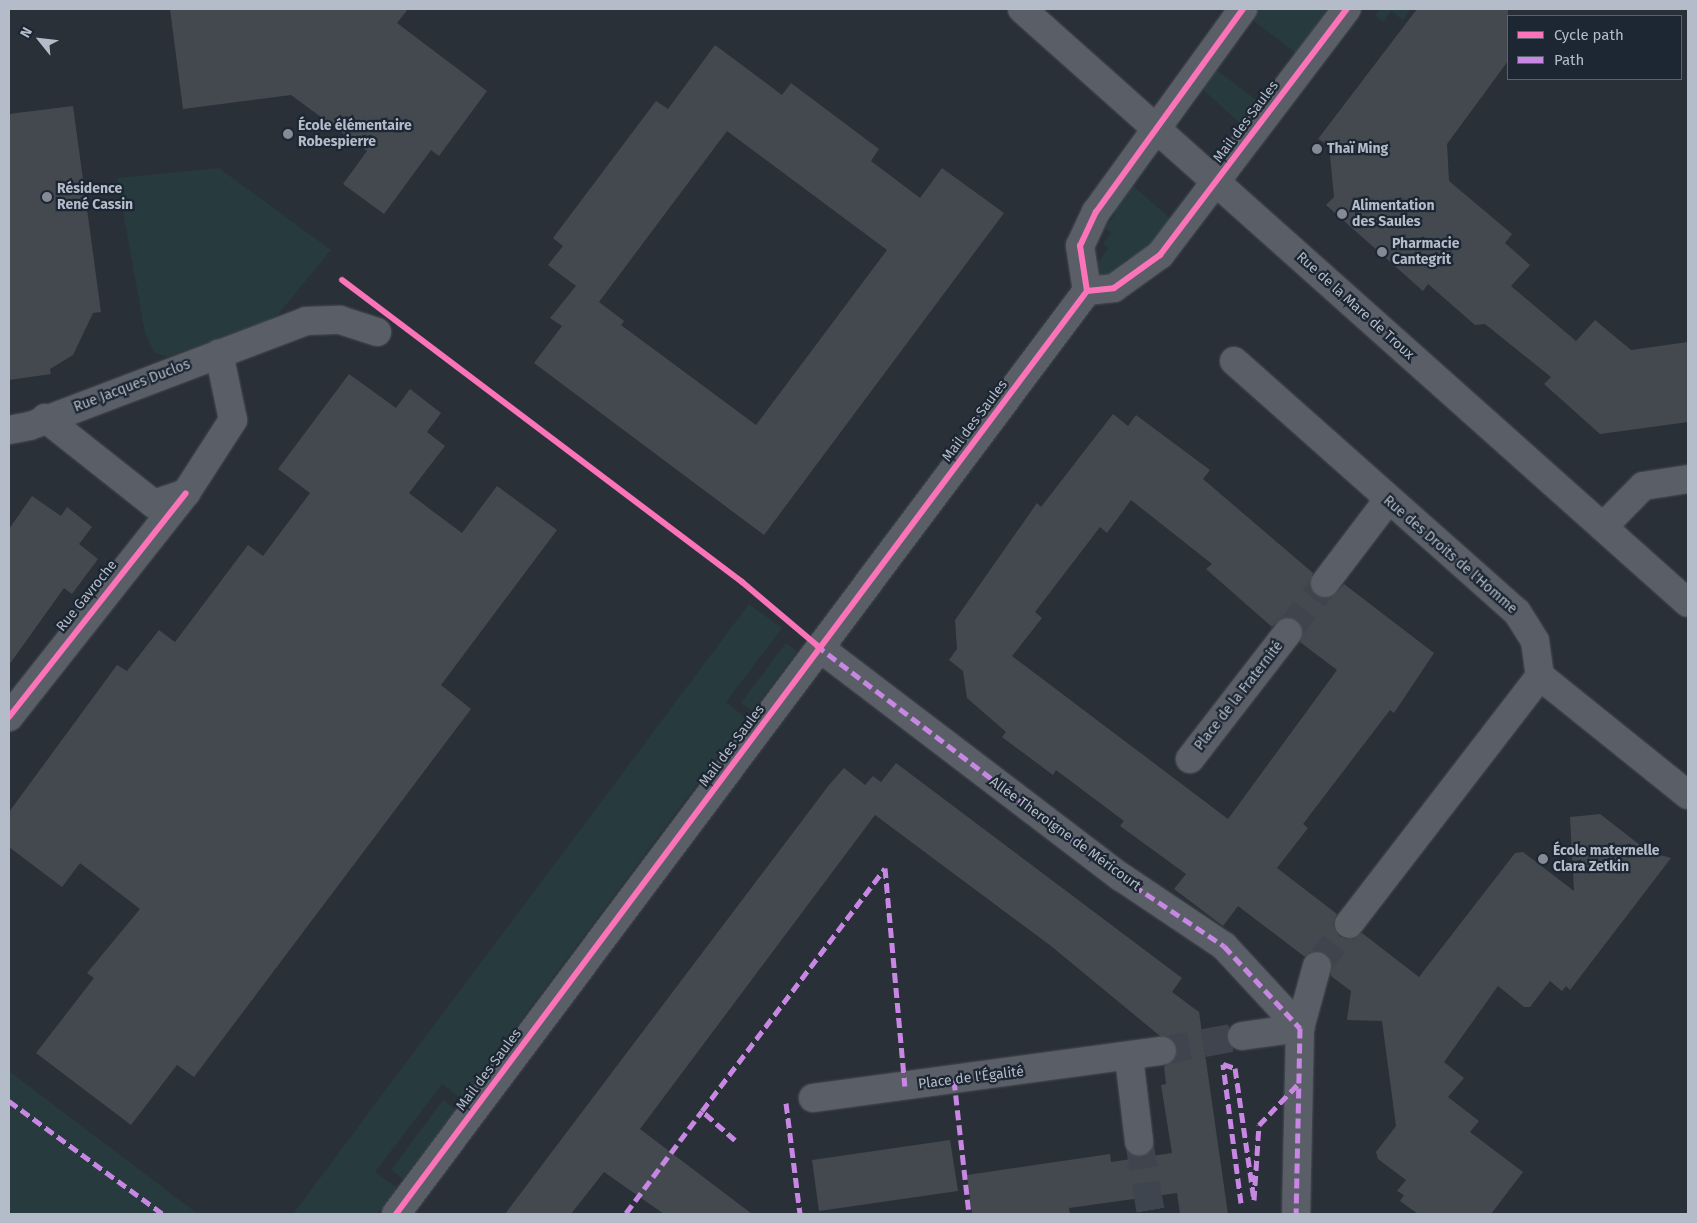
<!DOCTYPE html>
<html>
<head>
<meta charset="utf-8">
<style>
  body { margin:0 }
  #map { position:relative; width:1697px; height:1223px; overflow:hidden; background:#2a3038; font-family:"Fira Sans",sans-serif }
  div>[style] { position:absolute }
  .green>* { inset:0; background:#273a3e }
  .building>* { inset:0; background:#444950 }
  .minor-tunnel>* { height:28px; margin-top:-14px; transform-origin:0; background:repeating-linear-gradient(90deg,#3f454e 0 28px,transparent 0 42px) }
  .roads { filter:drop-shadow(0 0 1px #484c53) drop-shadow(0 0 1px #484c53) }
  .pedestrian>* { height:28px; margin:-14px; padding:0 14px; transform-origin:14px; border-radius:14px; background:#5a5e66 }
  .minor>* { height:28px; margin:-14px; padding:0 14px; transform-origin:14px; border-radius:14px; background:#5a5e66 }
  .quiet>* { height:5px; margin-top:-2.5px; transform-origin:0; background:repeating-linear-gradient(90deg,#c787e3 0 10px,transparent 0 15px) }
  .cycleway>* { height:6px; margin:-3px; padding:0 3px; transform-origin:3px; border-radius:3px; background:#fb73b8 }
  .dots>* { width:14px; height:14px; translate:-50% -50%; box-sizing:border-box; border:2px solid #1d2633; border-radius:50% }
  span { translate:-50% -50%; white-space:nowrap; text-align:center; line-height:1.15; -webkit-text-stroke:4.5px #1d2633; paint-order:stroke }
  .street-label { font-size:14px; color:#b4bcc9 }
  .poi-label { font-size:14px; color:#b4bcc9; font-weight:700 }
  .left { translate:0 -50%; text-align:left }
  .frame { position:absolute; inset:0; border:10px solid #b4bcc9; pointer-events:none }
  .legend { position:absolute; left:1507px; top:15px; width:175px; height:65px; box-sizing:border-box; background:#1d2633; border:1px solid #59626f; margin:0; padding:6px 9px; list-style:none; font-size:15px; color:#b4bcc9 }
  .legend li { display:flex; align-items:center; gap:10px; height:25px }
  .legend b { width:25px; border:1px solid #59626f }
  .north { position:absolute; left:15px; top:15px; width:50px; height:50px; -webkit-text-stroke:4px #1d2633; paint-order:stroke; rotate:299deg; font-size:14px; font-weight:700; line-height:20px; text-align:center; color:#b4bcc9 }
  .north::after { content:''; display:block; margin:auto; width:18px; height:22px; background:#b4bcc9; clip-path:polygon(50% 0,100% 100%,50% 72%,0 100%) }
</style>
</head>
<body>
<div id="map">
  <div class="green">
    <i style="clip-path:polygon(1259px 9px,1328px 9px,1296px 53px,1251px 19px)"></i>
    <i style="clip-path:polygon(1380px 9px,1411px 9px,1403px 20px,1391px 11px,1383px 22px,1375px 16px)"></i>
    <i style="clip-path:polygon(1214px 68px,1259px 102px,1242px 125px,1200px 87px)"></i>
    <i style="clip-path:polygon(219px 168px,331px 250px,275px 318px,168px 357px,154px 352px,145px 333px,117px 178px)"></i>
    <i style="clip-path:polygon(1131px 184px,1172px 220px,1135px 263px,1128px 258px,1106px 281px,1092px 270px,1109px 248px,1103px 244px,1111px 233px,1105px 228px,1115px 214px,1111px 210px)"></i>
    <i style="clip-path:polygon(749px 604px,782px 628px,726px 702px,746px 718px,462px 1099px,442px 1084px,375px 1172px,397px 1188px,377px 1214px,293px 1214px)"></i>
    <i style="clip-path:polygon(786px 643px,797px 651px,752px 711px,741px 703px)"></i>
    <i style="clip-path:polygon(9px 1071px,198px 1214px,9px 1214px)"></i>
    <i style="clip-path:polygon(443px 1100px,456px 1110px,403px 1179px,391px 1170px)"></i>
  </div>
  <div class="building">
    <i style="clip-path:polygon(170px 9px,408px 9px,397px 23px,487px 91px,439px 156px,431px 150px,384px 214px,343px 184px,367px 151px,291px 95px,183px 109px)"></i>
    <i style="clip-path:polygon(1417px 9px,1508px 9px,1508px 61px,1447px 144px,1449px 181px,1512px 234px,1505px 243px,1530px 265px,1511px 286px,1576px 341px,1595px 320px,1631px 350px,1688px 342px,1688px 422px,1600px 434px,1544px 384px,1551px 377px,1485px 324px,1475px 325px,1428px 284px,1423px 291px,1326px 205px,1334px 197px,1329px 145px,1318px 139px)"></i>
    <i style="clip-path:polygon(evenodd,715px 45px,782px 95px,791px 83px,879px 149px,871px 161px,920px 198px,942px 168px,1004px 213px,764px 535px,534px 363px,562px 326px,550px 318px,576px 286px,548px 265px,563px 246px,553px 238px,656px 101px,668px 109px,715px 45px,727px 131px,887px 250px,756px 425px,621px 325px,624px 321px,599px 302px,727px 131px)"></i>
    <i style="clip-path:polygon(73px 106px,101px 312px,93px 313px,73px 355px,50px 369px,51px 374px,9px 380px,9px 114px)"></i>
    <i style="clip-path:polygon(349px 374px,396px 408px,410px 389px,441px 413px,427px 432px,445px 446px,409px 493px,431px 510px,462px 533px,497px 486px,557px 530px,441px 685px,471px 709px,194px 1077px,177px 1065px,131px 1125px,36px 1053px,94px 978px,87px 973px,140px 909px,80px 863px,62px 887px,9px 847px,9px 812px,117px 665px,127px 671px,159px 630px,175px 642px,248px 545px,263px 556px,310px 493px,278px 469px)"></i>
    <i style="clip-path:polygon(evenodd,1113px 414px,1128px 426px,1136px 415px,1210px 470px,1203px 479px,1313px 573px,1310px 582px,1316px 596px,1331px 597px,1344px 584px,1434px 653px,1394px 713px,1390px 710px,1303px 824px,1308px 828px,1277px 868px,1337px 914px,1334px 922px,1339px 936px,1347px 939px,1362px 933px,1419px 977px,1515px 853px,1523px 852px,1574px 891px,1570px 817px,1600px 814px,1649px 852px,1671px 858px,1570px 990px,1566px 986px,1562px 991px,1550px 981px,1530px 1007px,1524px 1007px,1498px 986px,1444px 1062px,1464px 1078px,1448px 1097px,1479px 1121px,1470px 1132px,1523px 1172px,1491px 1214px,1418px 1214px,1400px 1201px,1404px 1195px,1397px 1191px,1406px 1180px,1378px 1159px,1376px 1152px,1396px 1126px,1382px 1021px,1347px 1020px,1351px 991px,1331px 976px,1328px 955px,1314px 951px,1305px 957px,1238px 906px,1223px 926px,1174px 889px,1186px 874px,1120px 826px,1124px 821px,1056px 770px,1053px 775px,1002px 737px,1006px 732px,967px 698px,963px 671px,949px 660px,957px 649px,955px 620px,1037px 503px,1041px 507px,1113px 414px,1131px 500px,1212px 564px,1206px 569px,1272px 627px,1283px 617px,1298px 620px,1303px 634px,1300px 642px,1337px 670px,1228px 819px,1012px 656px,1042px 618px,1035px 612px,1100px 527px,1107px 533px,1131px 500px)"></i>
    <i style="clip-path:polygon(32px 496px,61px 516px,67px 507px,92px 527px,79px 544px,98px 559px,72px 594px,64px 588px,9px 665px,9px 529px)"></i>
    <i style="clip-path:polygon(896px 763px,1182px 978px,1172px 992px,1199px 1012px,1228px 1214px,1180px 1214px,1177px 1193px,1069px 1208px,1070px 1214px,972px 1214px,967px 1175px,1110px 1154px,1111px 1162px,1172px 1153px,1161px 1085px,1166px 1084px,1164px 1067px,1176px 1057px,1177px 1048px,1174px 1041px,1160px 1036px,1051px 946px,875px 815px,640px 1129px,752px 1214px,664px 1214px,604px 1172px,571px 1214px,505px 1214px,829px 785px,844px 768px,865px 785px,873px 776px,881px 782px)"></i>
    <i style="clip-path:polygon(950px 1140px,958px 1191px,819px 1211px,812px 1160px)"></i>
  </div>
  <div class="minor-tunnel">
    <i style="left:1288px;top:632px;width:61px;rotate:-52.9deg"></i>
    <i style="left:1317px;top:966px;width:53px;rotate:-52.7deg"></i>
    <i style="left:1162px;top:1051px;width:81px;rotate:-10.6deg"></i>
    <i style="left:1139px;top:1141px;width:74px;rotate:80.7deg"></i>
  </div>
  <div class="roads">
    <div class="pedestrian">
      <i style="left:1087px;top:291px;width:46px;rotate:-98.8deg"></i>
      <i style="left:1080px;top:246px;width:38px;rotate:-65deg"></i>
      <i style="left:1096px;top:212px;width:251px;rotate:-54.1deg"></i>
      <i style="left:820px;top:648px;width:378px;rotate:37.3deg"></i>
      <i style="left:1121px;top:877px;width:124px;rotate:33.8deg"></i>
      <i style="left:1224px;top:946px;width:112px;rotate:47.2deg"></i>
      <i style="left:1300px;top:1028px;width:186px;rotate:91.2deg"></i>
      <i style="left:396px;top:1214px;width:1153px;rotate:-53.18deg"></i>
      <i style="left:1087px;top:291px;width:27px;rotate:-6deg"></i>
      <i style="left:1114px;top:288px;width:57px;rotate:-35.7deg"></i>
      <i style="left:1160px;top:255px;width:309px;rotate:-52.8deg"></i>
    </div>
    <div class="minor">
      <i style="left:1022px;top:9px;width:892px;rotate:41.73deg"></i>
      <i style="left:1234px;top:361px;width:378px;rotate:41.6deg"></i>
      <i style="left:1517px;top:612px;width:34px;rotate:58deg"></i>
      <i style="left:1535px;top:641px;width:35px;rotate:82deg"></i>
      <i style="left:1540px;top:676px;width:313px;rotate:127.6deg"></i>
      <i style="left:45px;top:418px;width:139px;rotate:38.3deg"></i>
      <i style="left:154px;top:504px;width:34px;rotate:-19deg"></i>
      <i style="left:9px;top:430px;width:21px;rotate:-11deg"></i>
      <i style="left:30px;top:426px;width:295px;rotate:-20.8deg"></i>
      <i style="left:306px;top:321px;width:34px;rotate:-2deg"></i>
      <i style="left:340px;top:320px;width:39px;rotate:18deg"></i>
      <i style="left:1603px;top:527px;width:57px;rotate:-45.7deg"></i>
      <i style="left:1643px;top:486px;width:46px;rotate:-8.8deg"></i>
      <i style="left:1325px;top:583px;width:104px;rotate:-52.8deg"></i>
      <i style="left:1540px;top:676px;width:190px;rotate:38.8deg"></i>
      <i style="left:9px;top:717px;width:285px;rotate:-51.7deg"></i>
      <i style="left:186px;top:493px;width:87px;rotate:-57.2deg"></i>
      <i style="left:233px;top:420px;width:68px;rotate:-101.8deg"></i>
      <i style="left:1190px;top:759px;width:160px;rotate:-52.3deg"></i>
      <i style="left:1242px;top:1036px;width:59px;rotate:-7.9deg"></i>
      <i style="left:1300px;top:1028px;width:64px;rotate:-74.7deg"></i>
      <i style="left:1129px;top:1057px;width:85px;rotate:83.2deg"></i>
      <i style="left:813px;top:1098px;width:352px;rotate:-7.7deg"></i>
    </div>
  </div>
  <div class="quiet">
    <i style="left:816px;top:645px;width:383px;rotate:37.3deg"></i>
    <i style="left:1121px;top:877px;width:124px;rotate:33.8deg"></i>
    <i style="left:1224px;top:946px;width:112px;rotate:47.2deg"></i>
    <i style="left:1300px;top:1028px;width:186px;rotate:91.2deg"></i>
    <i style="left:954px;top:1080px;width:135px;rotate:83.6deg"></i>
    <i style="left:9px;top:1101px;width:191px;rotate:36.3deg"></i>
    <i style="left:786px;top:1103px;width:112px;rotate:82.8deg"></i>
    <i style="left:735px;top:1140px;width:44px;rotate:-138.7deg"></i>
    <i style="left:702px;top:1111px;width:304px;rotate:-53deg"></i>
    <i style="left:885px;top:868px;width:219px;rotate:84.8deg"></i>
    <i style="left:1241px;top:1203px;width:140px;rotate:-97.4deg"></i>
    <i style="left:1223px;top:1064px;width:13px;rotate:18deg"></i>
    <i style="left:1235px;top:1068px;width:133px;rotate:81.8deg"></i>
    <i style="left:1254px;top:1200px;width:75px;rotate:-86.2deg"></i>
    <i style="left:1259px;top:1125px;width:58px;rotate:-46.4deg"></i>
    <i style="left:626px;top:1213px;width:127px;rotate:-53.3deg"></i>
  </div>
  <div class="cycleway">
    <i style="left:342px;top:280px;width:501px;rotate:37.05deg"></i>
    <i style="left:742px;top:582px;width:102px;rotate:40.2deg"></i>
    <i style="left:1087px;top:291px;width:46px;rotate:-98.8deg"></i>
    <i style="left:1080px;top:246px;width:38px;rotate:-65deg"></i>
    <i style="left:1096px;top:212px;width:251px;rotate:-54.1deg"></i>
    <i style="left:9px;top:717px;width:285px;rotate:-51.7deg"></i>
    <i style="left:396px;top:1214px;width:1153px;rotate:-53.18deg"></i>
    <i style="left:1087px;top:291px;width:27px;rotate:-6deg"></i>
    <i style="left:1114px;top:288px;width:57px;rotate:-35.7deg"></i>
    <i style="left:1160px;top:255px;width:309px;rotate:-52.8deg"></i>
  </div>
  <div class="dots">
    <i style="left:288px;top:134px;background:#848b96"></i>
    <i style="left:1317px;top:149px;background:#848b96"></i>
    <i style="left:47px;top:197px;background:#848b96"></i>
    <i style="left:1342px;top:214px;background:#848b96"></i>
    <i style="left:1382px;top:252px;background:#848b96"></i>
    <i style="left:1543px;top:859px;background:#848b96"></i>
  </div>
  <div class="street-label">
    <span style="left:1246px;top:122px;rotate:-53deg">Mail des Saules</span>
    <span style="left:1355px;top:306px;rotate:42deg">Rue de la Mare de Troux</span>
    <span style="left:132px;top:386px;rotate:-21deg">Rue Jacques Duclos</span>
    <span style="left:975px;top:421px;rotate:-53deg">Mail des Saules</span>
    <span style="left:1450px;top:555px;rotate:41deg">Rue des Droits de l'Homme</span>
    <span style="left:87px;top:596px;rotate:-51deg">Rue Gavroche</span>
    <span style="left:1239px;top:696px;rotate:-52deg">Place de la Fraternité</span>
    <span style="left:732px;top:746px;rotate:-53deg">Mail des Saules</span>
    <span style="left:1065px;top:834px;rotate:36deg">Allée Theroigne de Méricourt</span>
    <span style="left:489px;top:1070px;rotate:-53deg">Mail des Saules</span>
    <span style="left:971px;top:1078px;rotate:-7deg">Place de l'Égalité</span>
  </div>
  <div class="poi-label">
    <span class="left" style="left:298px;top:134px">École élémentaire<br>Robespierre</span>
    <span class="left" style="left:1327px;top:149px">Thaï Ming</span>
    <span class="left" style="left:57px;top:197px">Résidence<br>René Cassin</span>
    <span class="left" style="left:1352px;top:214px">Alimentation<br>des Saules</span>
    <span class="left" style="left:1392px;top:252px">Pharmacie<br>Cantegrit</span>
    <span class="left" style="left:1553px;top:859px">École maternelle<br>Clara Zetkin</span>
  </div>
  <div class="frame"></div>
  <ul class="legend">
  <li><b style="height:6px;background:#fb73b8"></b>Cycle path</li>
  <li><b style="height:6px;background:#c787e3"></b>Path</li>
  </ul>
  <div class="north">N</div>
</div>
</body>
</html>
